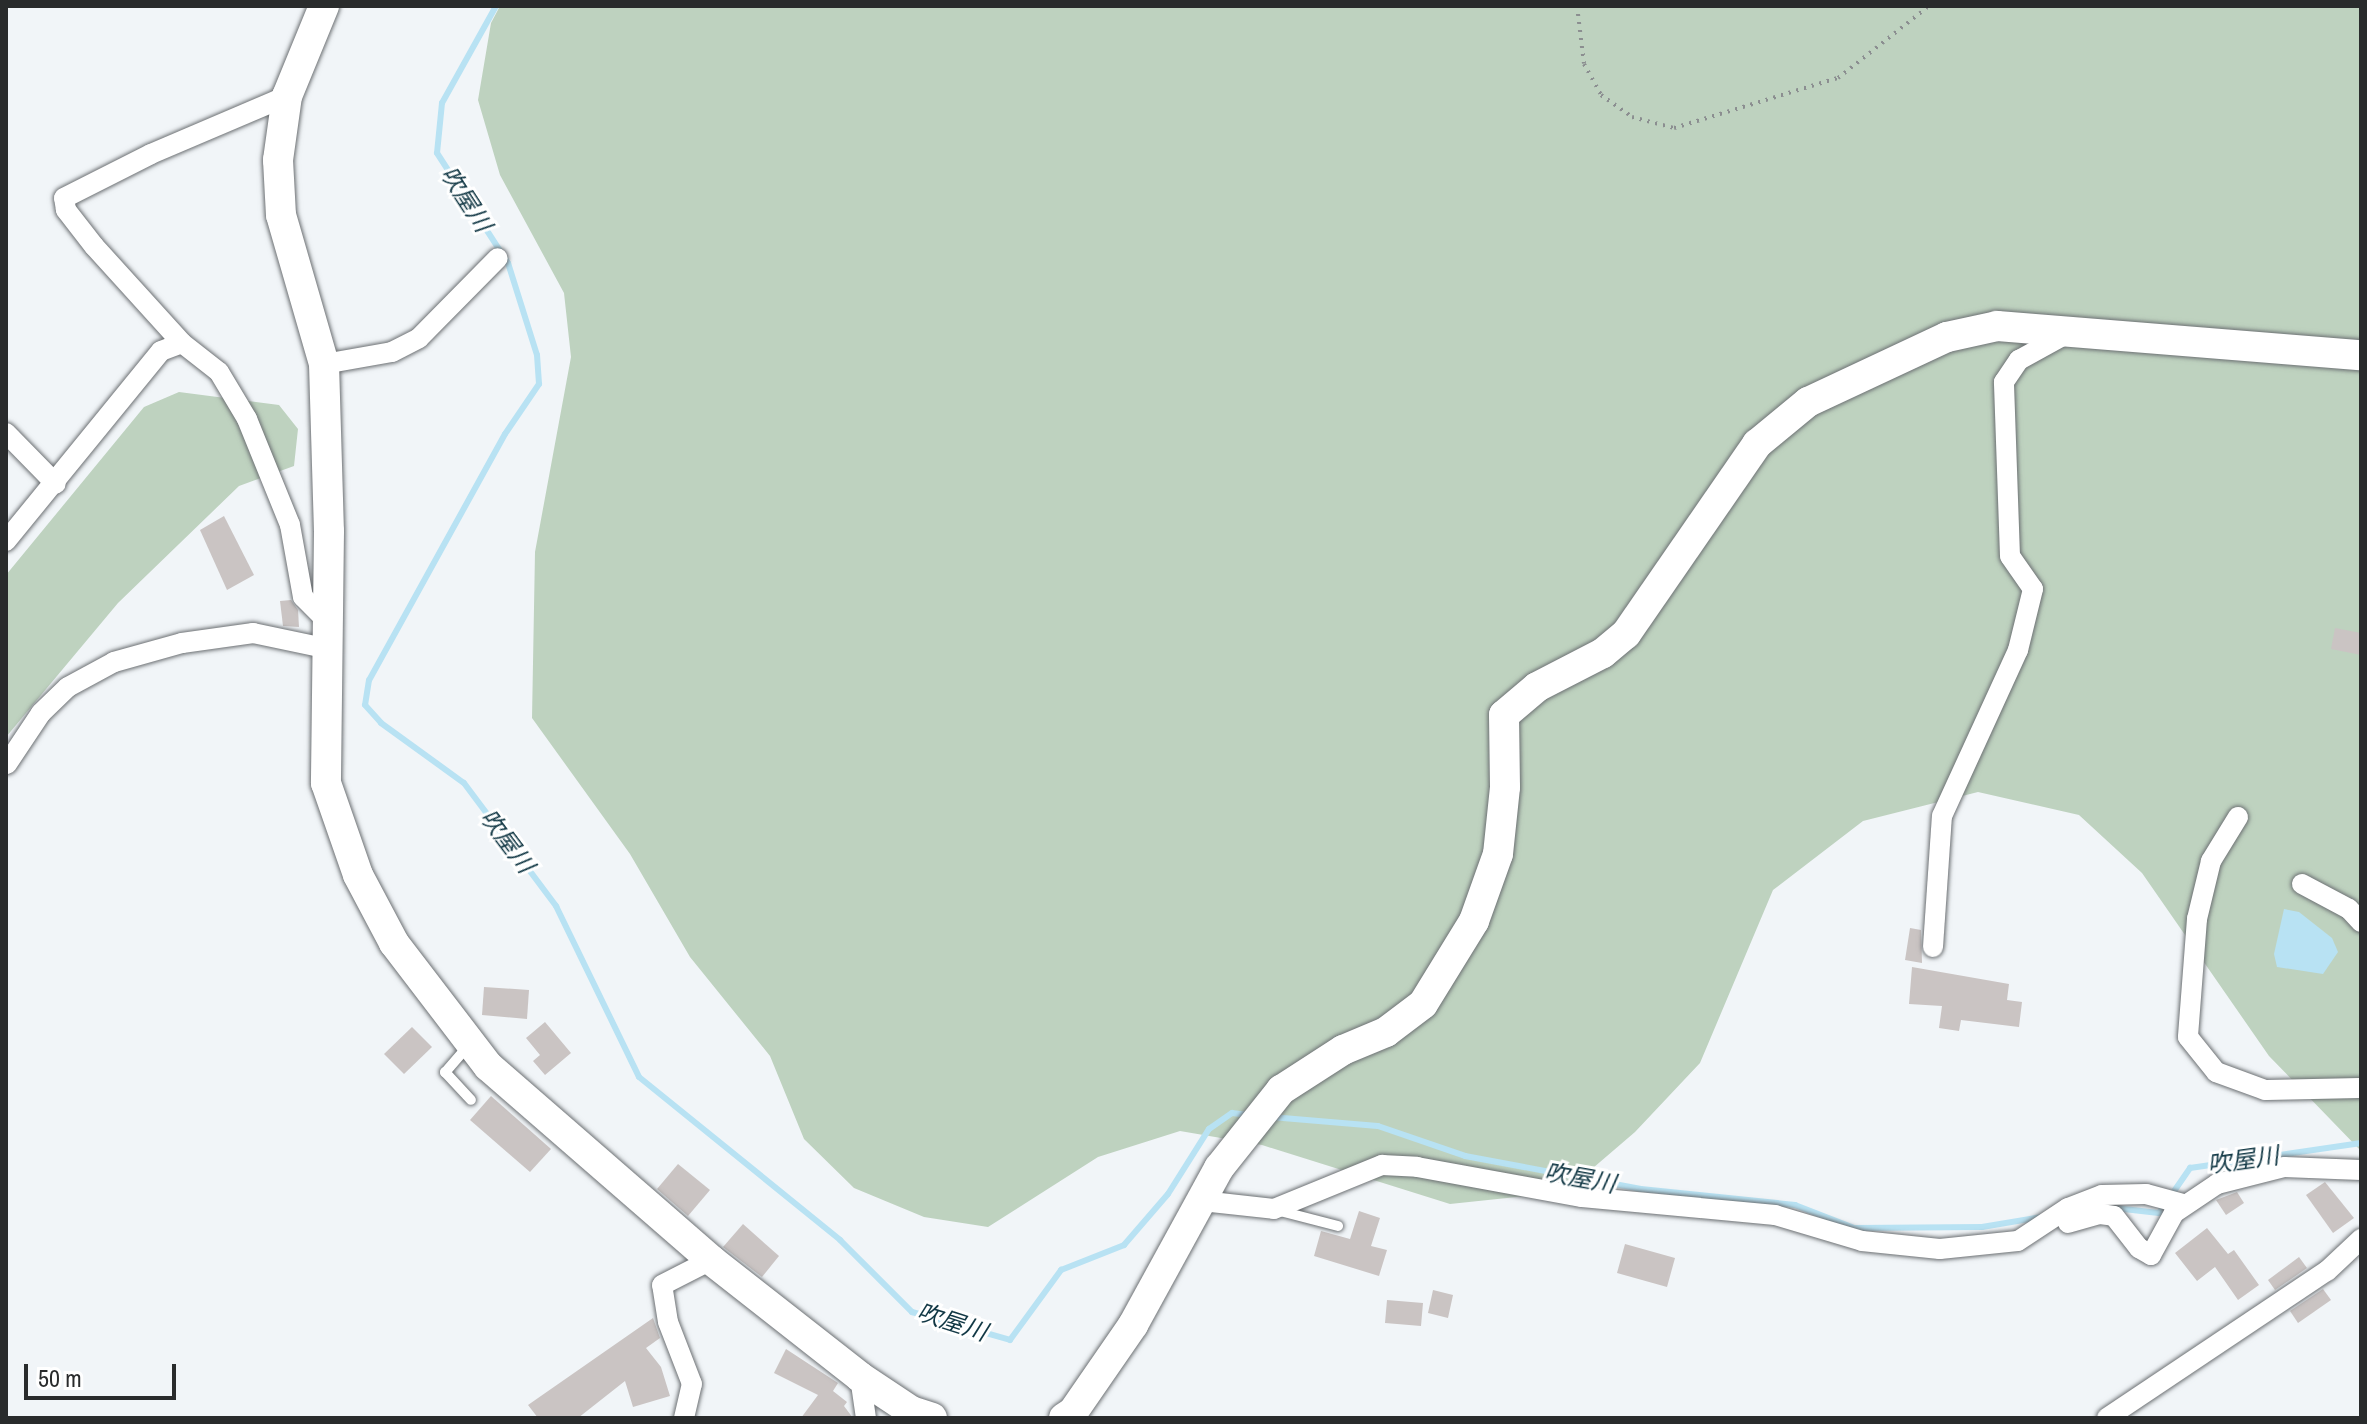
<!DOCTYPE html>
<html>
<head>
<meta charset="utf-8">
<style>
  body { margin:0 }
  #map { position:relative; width:2367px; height:1424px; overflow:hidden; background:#f1f5f8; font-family:"Archivo Narrow","Noto Sans JP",sans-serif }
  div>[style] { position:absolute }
  .green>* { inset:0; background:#bed2bf }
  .water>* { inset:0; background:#b8e2f3 }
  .stream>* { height:6px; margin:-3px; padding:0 3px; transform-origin:3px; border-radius:3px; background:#b8e2f3 }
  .building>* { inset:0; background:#cac4c3 }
  .path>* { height:4px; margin-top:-2px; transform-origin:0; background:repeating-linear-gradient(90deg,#8b8e90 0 2px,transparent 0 8px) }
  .roads { filter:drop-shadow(0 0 2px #6c7073) drop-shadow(0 0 2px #6c7073) }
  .lane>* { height:10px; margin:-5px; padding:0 5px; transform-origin:5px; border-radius:5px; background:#fff }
  .street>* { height:20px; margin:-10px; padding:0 10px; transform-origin:10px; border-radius:10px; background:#fff }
  .secondary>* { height:30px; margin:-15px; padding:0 15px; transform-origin:15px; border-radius:15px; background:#fff }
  span { translate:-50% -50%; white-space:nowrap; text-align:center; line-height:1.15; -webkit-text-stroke:6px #fff; paint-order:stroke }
  .water-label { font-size:24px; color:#123845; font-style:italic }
  .frame { position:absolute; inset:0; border:8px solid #292b2c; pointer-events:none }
  .scale { position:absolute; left:24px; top:1364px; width:152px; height:36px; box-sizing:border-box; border:4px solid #292b2c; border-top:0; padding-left:10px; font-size:24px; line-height:28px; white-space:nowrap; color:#292b2c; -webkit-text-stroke:6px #fff; paint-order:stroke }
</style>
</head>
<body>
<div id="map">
  <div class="green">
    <i style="clip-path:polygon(500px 6px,2361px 6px,2361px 1151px,2269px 1056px,2142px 873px,2079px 815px,1978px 792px,1863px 821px,1773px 890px,1700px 1063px,1635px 1132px,1565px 1192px,1450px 1204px,1262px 1145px,1180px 1131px,1098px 1157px,988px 1227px,924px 1217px,854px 1188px,804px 1139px,770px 1056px,690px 957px,630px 854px,532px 718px,535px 552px,571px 357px,564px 293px,500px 175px,478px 100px,491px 23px)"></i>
    <i style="clip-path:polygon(179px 392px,279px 405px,298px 429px,294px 466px,239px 486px,118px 603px,6px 737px,6px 575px,144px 407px)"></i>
  </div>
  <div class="water">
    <i style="clip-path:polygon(2284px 909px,2299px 912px,2332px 938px,2338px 952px,2323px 974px,2277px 967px,2274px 954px)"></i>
  </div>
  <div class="stream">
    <i style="left:496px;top:6px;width:111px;rotate:119.1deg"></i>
    <i style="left:442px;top:103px;width:50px;rotate:95.7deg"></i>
    <i style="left:437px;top:153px;width:131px;rotate:57.2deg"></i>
    <i style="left:508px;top:263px;width:96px;rotate:72.5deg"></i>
    <i style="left:537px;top:355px;width:29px;rotate:86deg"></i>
    <i style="left:539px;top:384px;width:60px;rotate:124.2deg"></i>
    <i style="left:505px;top:434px;width:281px;rotate:118.9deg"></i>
    <i style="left:369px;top:680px;width:25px;rotate:99deg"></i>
    <i style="left:365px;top:705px;width:24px;rotate:48deg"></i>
    <i style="left:381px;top:723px;width:102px;rotate:35.9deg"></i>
    <i style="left:464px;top:783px;width:154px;rotate:53.2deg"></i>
    <i style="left:556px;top:906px;width:190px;rotate:64.1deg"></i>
    <i style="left:639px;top:1077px;width:259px;rotate:39deg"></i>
    <i style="left:840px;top:1240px;width:102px;rotate:45deg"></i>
    <i style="left:912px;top:1312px;width:102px;rotate:15.9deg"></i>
    <i style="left:1010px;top:1340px;width:87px;rotate:-53.9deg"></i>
    <i style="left:1061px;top:1270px;width:68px;rotate:-21.6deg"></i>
    <i style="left:1124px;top:1245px;width:67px;rotate:-49.2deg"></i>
    <i style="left:1168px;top:1194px;width:77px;rotate:-57.8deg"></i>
    <i style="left:1209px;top:1129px;width:28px;rotate:-35deg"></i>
    <i style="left:1232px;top:1113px;width:16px;rotate:7deg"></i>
    <i style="left:1271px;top:1117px;width:107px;rotate:4.8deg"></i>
    <i style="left:1378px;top:1126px;width:92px;rotate:19deg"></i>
    <i style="left:1465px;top:1156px;width:179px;rotate:10.6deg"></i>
    <i style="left:1641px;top:1189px;width:155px;rotate:5.9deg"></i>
    <i style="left:1795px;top:1205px;width:63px;rotate:21.3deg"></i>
    <i style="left:1854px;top:1228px;width:128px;rotate:-0.4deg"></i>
    <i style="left:1982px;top:1227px;width:60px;rotate:-9.6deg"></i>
    <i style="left:2115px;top:1208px;width:44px;rotate:6.5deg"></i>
    <i style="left:2159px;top:1213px;width:55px;rotate:-55.4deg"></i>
    <i style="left:2190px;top:1168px;width:173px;rotate:-8.3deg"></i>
  </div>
  <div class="building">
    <i style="clip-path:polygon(224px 516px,254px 575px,227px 590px,200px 530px)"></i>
    <i style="clip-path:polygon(291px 600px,298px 610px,299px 627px,283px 626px,280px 601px)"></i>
    <i style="clip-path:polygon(2335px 628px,2361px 633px,2361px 655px,2331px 649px)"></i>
    <i style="clip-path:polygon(1910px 928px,1921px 930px,1922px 963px,1905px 960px)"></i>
    <i style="clip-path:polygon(1912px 967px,2009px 984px,2007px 1000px,2022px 1002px,2019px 1027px,1961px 1020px,1959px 1031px,1939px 1028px,1942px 1006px,1909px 1004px)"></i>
    <i style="clip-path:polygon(484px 987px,529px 990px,527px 1019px,482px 1015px)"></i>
    <i style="clip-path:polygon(545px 1022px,571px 1053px,545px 1075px,533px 1061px,540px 1055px,526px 1038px)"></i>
    <i style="clip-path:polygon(412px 1027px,432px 1047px,404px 1074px,384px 1054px)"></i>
    <i style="clip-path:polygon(491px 1096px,551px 1149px,530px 1172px,470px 1120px)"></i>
    <i style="clip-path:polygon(678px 1164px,710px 1190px,688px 1216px,657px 1189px)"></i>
    <i style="clip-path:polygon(2325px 1182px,2354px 1218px,2333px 1233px,2306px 1195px)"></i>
    <i style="clip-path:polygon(2237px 1192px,2244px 1203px,2226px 1215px,2216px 1200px)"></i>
    <i style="clip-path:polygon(1359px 1211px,1380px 1218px,1371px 1246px,1387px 1250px,1379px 1276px,1314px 1256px,1321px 1231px,1350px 1239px)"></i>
    <i style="clip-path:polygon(743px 1224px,779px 1256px,762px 1277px,723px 1247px)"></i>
    <i style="clip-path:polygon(2207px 1228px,2228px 1254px,2234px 1250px,2259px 1285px,2238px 1300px,2215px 1267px,2197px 1281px,2175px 1253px)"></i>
    <i style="clip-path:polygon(1625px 1244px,1675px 1258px,1667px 1287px,1617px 1273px)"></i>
    <i style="clip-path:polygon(2299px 1257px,2307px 1268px,2275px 1290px,2268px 1280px)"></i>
    <i style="clip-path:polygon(2323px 1289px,2331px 1300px,2298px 1323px,2290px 1311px)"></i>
    <i style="clip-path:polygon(1433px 1290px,1453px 1295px,1448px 1318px,1428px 1313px)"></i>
    <i style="clip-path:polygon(1387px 1300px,1423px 1303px,1421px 1326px,1385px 1323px)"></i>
    <i style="clip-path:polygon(653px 1318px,660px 1338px,646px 1348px,661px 1367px,670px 1396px,633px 1407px,625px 1381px,578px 1418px,538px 1418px,528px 1405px)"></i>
    <i style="clip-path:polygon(786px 1349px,838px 1383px,833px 1391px,847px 1402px,844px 1406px,853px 1418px,801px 1418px,818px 1395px,774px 1373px)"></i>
  </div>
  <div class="path">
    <i style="left:1577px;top:6px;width:58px;rotate:83.1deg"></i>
    <i style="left:1584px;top:64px;width:35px;rotate:61deg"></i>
    <i style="left:1601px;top:95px;width:38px;rotate:35deg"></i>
    <i style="left:1632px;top:117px;width:43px;rotate:14.7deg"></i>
    <i style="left:1674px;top:128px;width:171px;rotate:-17deg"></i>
    <i style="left:1838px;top:78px;width:116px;rotate:-38.4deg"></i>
  </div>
  <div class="roads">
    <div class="lane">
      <i style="left:468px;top:1046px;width:35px;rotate:131deg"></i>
      <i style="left:445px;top:1072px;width:38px;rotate:47deg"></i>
      <i style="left:1280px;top:1211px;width:60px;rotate:14.5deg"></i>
    </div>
    <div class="street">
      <i style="left:182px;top:343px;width:131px;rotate:-132.2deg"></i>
      <i style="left:94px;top:246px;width:46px;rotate:-127.9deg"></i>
      <i style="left:66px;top:210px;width:12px;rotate:-99deg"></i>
      <i style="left:64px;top:198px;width:97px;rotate:-26.8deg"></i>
      <i style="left:151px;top:154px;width:148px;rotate:-23.1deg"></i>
      <i style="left:324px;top:364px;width:69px;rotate:-10deg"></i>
      <i style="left:392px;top:352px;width:30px;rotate:-27deg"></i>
      <i style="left:419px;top:338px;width:112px;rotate:-45.4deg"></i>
      <i style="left:6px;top:433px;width:71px;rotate:45.6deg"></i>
      <i style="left:6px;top:541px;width:245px;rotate:-50.8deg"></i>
      <i style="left:161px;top:351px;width:22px;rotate:-21deg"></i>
      <i style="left:182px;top:343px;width:47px;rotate:38.1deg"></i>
      <i style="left:219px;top:372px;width:55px;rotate:59.2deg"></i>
      <i style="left:247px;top:419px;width:114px;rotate:67.9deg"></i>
      <i style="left:290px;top:525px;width:73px;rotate:79.8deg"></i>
      <i style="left:303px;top:597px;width:30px;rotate:45deg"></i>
      <i style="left:7px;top:764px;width:61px;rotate:-56.3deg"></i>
      <i style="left:41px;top:713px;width:37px;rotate:-44deg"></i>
      <i style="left:68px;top:687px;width:52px;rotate:-28.5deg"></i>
      <i style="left:114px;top:662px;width:71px;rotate:-15.6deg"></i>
      <i style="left:182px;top:643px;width:72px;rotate:-8deg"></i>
      <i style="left:253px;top:633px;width:73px;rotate:11.9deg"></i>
      <i style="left:2238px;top:817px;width:52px;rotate:121.5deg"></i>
      <i style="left:2211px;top:861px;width:60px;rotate:103.6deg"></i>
      <i style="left:2197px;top:919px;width:118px;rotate:94.4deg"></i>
      <i style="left:2188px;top:1037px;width:45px;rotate:51.3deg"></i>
      <i style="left:2216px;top:1072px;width:52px;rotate:20.2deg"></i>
      <i style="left:2265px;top:1090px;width:96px;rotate:-1.2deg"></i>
      <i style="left:2302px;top:884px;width:53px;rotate:28deg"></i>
      <i style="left:2349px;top:909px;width:18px;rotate:47deg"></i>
      <i style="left:1933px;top:947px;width:131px;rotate:-86.1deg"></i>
      <i style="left:1942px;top:816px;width:183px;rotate:-65.4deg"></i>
      <i style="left:2018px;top:650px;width:63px;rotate:-76.2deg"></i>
      <i style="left:2033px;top:589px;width:40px;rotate:-124.9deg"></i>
      <i style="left:2010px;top:556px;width:174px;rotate:-92deg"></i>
      <i style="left:2004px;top:382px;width:27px;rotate:-56deg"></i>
      <i style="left:2019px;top:360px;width:58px;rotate:-28.8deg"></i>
      <i style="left:1202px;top:1201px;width:72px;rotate:6.3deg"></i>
      <i style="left:1274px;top:1209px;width:117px;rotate:-22.2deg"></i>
      <i style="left:1382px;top:1165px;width:35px;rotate:3deg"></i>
      <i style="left:1417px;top:1167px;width:168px;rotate:10.3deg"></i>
      <i style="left:1582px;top:1197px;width:194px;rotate:5.3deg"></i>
      <i style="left:1775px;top:1215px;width:91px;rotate:16.6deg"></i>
      <i style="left:1862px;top:1241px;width:78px;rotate:5.9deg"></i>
      <i style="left:1940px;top:1249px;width:78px;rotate:-5.9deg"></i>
      <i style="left:2018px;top:1241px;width:60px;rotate:-33.4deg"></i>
      <i style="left:2068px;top:1208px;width:36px;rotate:-21deg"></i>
      <i style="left:2102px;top:1195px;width:44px;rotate:-1.3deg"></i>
      <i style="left:2146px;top:1194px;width:39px;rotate:15deg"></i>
      <i style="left:2068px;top:1223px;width:33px;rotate:-16deg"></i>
      <i style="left:2100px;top:1214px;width:14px;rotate:8deg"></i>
      <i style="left:2114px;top:1216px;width:41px;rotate:52deg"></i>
      <i style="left:2139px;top:1248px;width:14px;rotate:30deg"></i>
      <i style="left:2151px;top:1255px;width:48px;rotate:-61.3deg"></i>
      <i style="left:2174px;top:1213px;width:52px;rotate:-34deg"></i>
      <i style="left:2217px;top:1184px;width:69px;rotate:-14.2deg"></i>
      <i style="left:2284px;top:1167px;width:77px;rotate:2.2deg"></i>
      <i style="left:860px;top:1377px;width:41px;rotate:81.7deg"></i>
      <i style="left:684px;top:1418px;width:35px;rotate:-77deg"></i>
      <i style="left:692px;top:1384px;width:66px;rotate:-111.2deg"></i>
      <i style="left:668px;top:1322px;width:37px;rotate:-99deg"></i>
      <i style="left:662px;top:1285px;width:55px;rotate:-27deg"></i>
      <i style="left:2107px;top:1418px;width:265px;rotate:-33.8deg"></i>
      <i style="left:2327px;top:1271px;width:47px;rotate:-43.3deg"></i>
    </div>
    <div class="secondary">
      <i style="left:324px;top:6px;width:97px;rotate:112.3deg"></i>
      <i style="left:287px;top:96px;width:65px;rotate:98deg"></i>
      <i style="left:278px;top:160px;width:55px;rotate:86.9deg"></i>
      <i style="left:281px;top:215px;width:155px;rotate:73.9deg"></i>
      <i style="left:324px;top:364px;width:167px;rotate:88.3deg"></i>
      <i style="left:329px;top:531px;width:252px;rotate:90.7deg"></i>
      <i style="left:326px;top:783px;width:97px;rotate:70.8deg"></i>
      <i style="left:358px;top:875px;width:77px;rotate:62.1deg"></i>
      <i style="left:394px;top:943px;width:155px;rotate:52.6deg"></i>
      <i style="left:488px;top:1066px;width:296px;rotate:41deg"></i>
      <i style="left:711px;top:1260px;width:189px;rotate:38.1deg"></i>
      <i style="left:860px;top:1377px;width:61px;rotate:33.7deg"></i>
      <i style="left:911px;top:1411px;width:22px;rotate:18deg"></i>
      <i style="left:1064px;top:1418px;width:11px;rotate:-34deg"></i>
      <i style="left:1073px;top:1412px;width:106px;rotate:-55.4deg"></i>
      <i style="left:1133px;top:1325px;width:179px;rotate:-61.3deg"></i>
      <i style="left:1219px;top:1168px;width:100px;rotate:-51.5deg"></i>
      <i style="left:1281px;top:1090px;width:74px;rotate:-32.8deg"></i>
      <i style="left:1343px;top:1050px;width:47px;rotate:-22.7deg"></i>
      <i style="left:1386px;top:1032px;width:46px;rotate:-37.1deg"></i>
      <i style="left:1423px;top:1004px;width:97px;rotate:-58.4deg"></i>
      <i style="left:1474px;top:921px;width:71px;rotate:-70.3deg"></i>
      <i style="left:1498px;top:854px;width:67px;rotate:-84deg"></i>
      <i style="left:1505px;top:787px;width:72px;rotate:-90.8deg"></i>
      <i style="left:1504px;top:715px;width:43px;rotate:-40.3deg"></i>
      <i style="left:1537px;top:687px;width:74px;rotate:-27.3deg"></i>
      <i style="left:1603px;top:653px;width:30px;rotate:-40deg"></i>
      <i style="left:1626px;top:634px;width:231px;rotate:-55.4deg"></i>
      <i style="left:1757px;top:444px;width:66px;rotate:-39.5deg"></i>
      <i style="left:1808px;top:402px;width:153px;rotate:-25.1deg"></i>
      <i style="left:1947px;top:337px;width:51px;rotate:-12.4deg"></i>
      <i style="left:1997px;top:326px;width:365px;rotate:4.6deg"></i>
    </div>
  </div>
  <div class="water-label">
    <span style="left:466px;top:199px;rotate:57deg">吹屋川</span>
    <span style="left:507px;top:841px;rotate:53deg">吹屋川</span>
    <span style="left:2243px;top:1160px;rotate:-8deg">吹屋川</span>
    <span style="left:1580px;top:1178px;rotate:10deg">吹屋川</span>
    <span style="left:952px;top:1322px;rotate:18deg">吹屋川</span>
  </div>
  <div class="frame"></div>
  <div class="scale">50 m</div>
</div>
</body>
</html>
